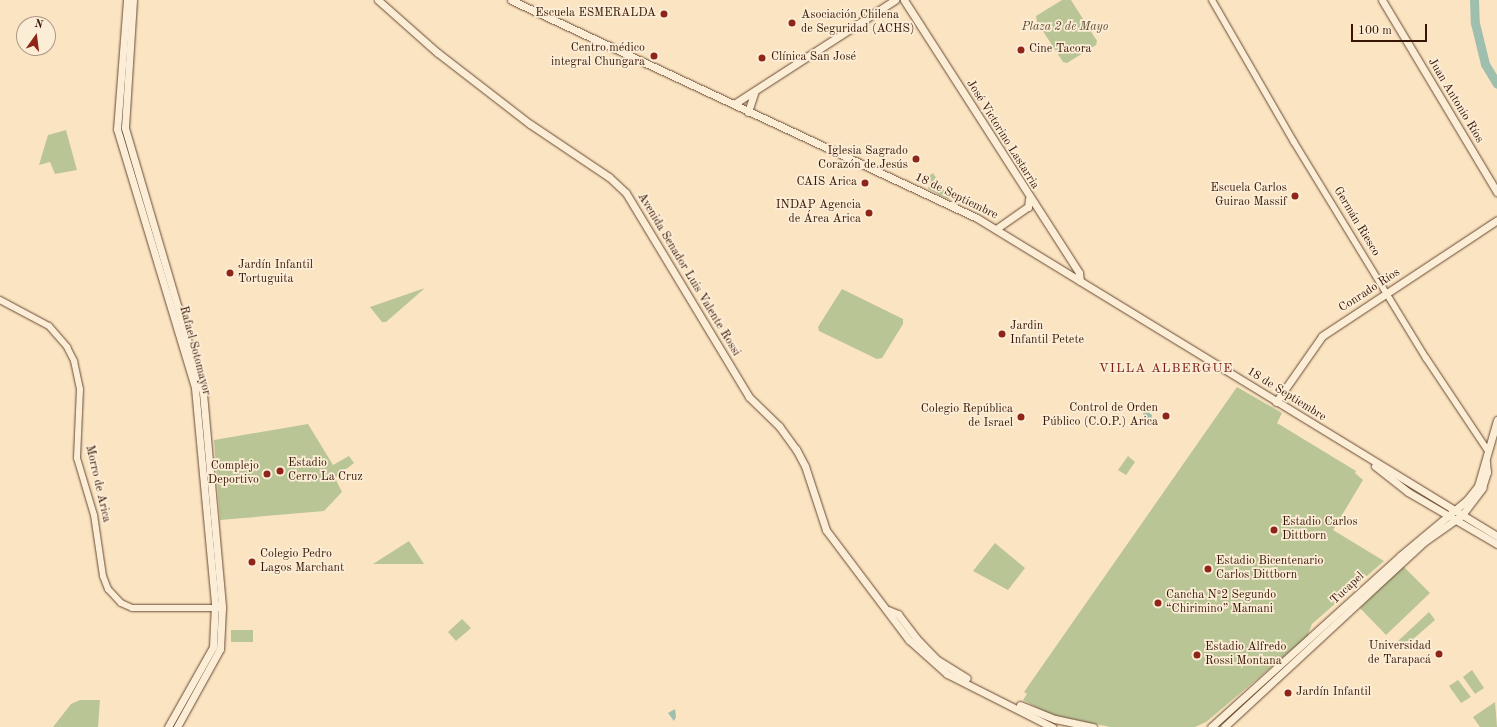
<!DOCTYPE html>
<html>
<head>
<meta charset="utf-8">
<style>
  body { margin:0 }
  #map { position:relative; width:1497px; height:727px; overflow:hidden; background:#fbe4c1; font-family:"Old Standard TT",serif }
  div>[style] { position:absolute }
  .green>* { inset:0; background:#bac596 }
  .water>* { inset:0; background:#9fbfae }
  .river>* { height:9px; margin:-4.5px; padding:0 4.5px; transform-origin:4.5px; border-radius:4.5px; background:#9fbfae }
  .roads { filter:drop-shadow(0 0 1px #674933) drop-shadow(0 0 1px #674933) }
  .tertiary>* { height:6px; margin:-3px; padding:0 3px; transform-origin:3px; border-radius:3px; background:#fcedd7 }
  .secondary>* { height:7px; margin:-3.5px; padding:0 3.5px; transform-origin:3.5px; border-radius:3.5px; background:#fcedd7 }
  .dots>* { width:11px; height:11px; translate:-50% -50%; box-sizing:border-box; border:2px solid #fcedd7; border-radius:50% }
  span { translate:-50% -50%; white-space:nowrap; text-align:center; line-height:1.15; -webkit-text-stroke:3.5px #fcedd7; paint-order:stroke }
  .poi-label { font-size:12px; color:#361504 }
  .right { translate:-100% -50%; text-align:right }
  .left { translate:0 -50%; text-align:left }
  .park-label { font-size:12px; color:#5e4a30; font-style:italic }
  .street-label { font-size:12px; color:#361504 }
  .neighbourhood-label { font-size:13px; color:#7a1f14; letter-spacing:1px }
  .north { position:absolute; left:16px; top:16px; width:40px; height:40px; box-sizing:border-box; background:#fcedd7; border:1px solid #ad9783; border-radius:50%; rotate:14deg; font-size:11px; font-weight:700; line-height:16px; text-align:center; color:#361504 }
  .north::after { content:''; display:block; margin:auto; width:14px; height:18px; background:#8f2418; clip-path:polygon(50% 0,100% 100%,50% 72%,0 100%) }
  .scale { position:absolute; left:1351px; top:24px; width:76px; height:18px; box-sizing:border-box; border:2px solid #361504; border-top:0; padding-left:5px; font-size:12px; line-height:14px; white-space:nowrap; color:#361504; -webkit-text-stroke:3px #fcedd7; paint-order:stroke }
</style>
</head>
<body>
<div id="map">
  <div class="green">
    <i style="clip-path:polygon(1062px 0,1071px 0,1097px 41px,1096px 45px,1067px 63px,1063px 62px,1037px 22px,1036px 16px)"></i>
    <i style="clip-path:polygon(66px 130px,77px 170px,55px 174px,50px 162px,39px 165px,48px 135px)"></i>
    <i style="clip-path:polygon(933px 173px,937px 179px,950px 200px,928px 189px,931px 180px,929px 176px)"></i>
    <i style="clip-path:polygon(425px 288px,386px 322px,382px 322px,370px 307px)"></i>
    <i style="clip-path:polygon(842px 289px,903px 319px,903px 324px,882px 358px,877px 359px,819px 331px,818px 327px)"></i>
    <i style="clip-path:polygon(1237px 387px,1282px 413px,1277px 423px,1356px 471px,1355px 473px,1363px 480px,1333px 530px,1384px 561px,1312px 624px,1307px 637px,1206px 722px,1195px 727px,1110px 727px,1049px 714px,1023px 700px,1027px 694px,1024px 692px)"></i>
    <i style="clip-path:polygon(308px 424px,333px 465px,349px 456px,354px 463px,335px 478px,342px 492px,324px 511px,220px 520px,214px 440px)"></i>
    <i style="clip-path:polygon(1128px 456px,1135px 462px,1126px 475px,1118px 470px)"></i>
    <i style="clip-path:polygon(409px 541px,424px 564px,373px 564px)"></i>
    <i style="clip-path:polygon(995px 543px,1025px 568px,1008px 590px,973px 571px)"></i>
    <i style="clip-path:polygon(1403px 566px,1430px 593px,1386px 635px,1360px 608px)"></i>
    <i style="clip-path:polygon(1429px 612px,1435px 620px,1403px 648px,1398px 641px)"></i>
    <i style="clip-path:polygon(462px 619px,471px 628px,456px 641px,448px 632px)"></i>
    <i style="clip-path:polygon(231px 630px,253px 630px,253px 642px,231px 642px)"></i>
    <i style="clip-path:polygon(1472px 670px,1484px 688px,1475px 694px,1463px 677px)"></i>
    <i style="clip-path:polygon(1273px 675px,1221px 727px,1216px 727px)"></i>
    <i style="clip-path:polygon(1458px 680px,1471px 697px,1461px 703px,1449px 686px)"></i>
    <i style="clip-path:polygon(80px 700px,100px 700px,98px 727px,53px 727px,71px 704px)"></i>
    <i style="clip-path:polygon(1495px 702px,1497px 727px,1480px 727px,1473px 717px)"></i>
  </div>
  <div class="water">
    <i style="clip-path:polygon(1145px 410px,1152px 415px,1151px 422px,1143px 414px)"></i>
    <i style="clip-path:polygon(675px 709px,676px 717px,674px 721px,668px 713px)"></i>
  </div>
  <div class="river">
    <i style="left:1474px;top:0;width:23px;rotate:88deg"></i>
    <i style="left:1475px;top:23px;width:42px;rotate:76.3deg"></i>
    <i style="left:1485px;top:64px;width:23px;rotate:59deg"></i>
  </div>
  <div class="roads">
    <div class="tertiary">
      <i style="left:1212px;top:0;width:164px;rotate:60deg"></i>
      <i style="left:1294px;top:142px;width:253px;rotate:58.6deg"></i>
      <i style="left:1426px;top:358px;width:112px;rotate:56.3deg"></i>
      <i style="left:0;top:300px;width:55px;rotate:28deg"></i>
      <i style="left:49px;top:326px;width:28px;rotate:49deg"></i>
      <i style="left:67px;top:347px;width:16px;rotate:63deg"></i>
      <i style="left:74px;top:361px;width:29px;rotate:78deg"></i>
      <i style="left:80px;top:389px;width:69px;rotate:92.5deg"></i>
      <i style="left:77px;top:458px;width:59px;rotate:73.4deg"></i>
      <i style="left:94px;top:515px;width:62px;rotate:81.6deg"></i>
      <i style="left:103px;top:576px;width:14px;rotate:69deg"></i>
      <i style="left:108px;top:589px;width:19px;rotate:47deg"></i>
      <i style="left:121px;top:603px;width:12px;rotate:24deg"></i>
      <i style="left:132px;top:608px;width:87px"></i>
    </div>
    <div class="secondary">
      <i style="left:127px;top:0;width:129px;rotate:94.4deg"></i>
      <i style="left:117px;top:129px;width:270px;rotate:73.2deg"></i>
      <i style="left:195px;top:388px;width:217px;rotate:84.7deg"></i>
      <i style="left:215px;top:604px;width:43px;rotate:92.7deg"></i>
      <i style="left:213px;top:647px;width:92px;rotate:119.4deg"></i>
      <i style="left:133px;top:0;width:128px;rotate:93.6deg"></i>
      <i style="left:125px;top:128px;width:276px;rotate:73.6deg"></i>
      <i style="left:203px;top:393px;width:216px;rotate:84.9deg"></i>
      <i style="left:222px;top:608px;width:41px;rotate:92.8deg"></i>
      <i style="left:220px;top:649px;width:89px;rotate:118.9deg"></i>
      <i style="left:378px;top:0;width:80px;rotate:41.5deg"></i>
      <i style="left:438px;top:53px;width:116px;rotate:37.7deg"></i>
      <i style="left:530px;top:124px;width:95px;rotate:33.9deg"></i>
      <i style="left:609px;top:177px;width:23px;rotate:43deg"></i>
      <i style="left:626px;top:193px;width:238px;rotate:58.9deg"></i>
      <i style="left:749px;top:397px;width:42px;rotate:44deg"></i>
      <i style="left:779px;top:426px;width:29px;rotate:54deg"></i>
      <i style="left:796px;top:449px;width:19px;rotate:62deg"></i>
      <i style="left:805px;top:466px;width:67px;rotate:71.8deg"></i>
      <i style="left:826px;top:530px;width:138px;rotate:53deg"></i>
      <i style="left:909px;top:640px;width:51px;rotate:41.8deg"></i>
      <i style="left:947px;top:674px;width:118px;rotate:26.8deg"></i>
      <i style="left:511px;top:0;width:514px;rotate:25.07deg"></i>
      <i style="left:977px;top:218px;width:610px;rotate:31.45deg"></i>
      <i style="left:904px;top:0;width:324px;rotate:57.3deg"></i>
      <i style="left:1079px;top:273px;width:8px;rotate:83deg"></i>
      <i style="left:1382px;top:0;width:224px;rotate:59.1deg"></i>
      <i style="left:734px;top:104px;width:192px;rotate:-32.9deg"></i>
      <i style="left:748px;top:112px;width:20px;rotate:-72deg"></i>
      <i style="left:996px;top:229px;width:39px;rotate:-35deg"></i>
      <i style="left:1028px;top:207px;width:8px;rotate:-83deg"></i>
      <i style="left:1276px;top:402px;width:80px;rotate:-55.1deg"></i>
      <i style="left:1322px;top:336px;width:210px;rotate:-33.5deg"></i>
      <i style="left:1375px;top:466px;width:42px;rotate:38.2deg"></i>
      <i style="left:1408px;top:492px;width:103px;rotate:30.3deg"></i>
      <i style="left:888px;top:610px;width:11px;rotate:22deg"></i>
      <i style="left:898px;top:614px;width:30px;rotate:53deg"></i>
      <i style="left:916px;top:638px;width:29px;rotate:46deg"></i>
      <i style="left:936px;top:659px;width:36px;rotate:32deg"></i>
      <i style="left:1020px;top:705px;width:38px;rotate:22deg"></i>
      <i style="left:1055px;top:719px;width:39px;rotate:12deg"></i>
      <i style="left:1211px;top:727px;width:255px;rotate:-42.1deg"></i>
      <i style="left:1400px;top:556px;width:87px;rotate:-39.9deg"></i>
      <i style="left:1467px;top:500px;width:18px;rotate:-52deg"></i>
      <i style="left:1478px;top:486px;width:69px;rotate:-73.9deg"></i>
      <i style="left:1224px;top:727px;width:272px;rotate:-42.8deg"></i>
      <i style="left:1424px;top:542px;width:47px;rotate:-35.4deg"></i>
      <i style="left:1462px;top:515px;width:34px;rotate:-53deg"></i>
      <i style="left:1482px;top:488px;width:17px;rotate:-73deg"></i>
      <i style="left:1487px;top:472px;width:10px;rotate:-96deg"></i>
    </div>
  </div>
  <div class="dots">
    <i style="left:664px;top:14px;background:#8f2418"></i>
    <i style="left:792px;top:23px;background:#8f2418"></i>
    <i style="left:1021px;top:50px;background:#8f2418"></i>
    <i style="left:654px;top:56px;background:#8f2418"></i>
    <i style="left:762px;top:58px;background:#8f2418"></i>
    <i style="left:916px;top:159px;background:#8f2418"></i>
    <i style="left:865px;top:183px;background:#8f2418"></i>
    <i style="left:1295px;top:196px;background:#8f2418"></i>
    <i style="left:869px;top:213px;background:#8f2418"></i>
    <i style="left:230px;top:273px;background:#8f2418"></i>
    <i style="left:1002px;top:334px;background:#8f2418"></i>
    <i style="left:1166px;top:416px;background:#8f2418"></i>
    <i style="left:1021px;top:417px;background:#8f2418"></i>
    <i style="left:280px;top:471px;background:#8f2418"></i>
    <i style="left:267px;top:474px;background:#8f2418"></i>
    <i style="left:1274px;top:530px;background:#8f2418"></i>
    <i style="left:252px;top:562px;background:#8f2418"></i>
    <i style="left:1208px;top:569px;background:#8f2418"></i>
    <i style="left:1158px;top:603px;background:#8f2418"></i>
    <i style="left:1439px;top:654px;background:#8f2418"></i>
    <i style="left:1197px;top:655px;background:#8f2418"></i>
    <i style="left:1288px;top:693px;background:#8f2418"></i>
  </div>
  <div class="poi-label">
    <span class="right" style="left:656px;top:14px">Escuela ESMERALDA</span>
    <span class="left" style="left:801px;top:23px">Asociación Chilena<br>de Seguridad (ACHS)</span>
    <span class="right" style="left:645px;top:56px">Centro médico<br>integral Chungara</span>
    <span class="left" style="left:1029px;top:50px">Cine Tacora</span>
    <span class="left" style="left:771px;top:58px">Clínica San José</span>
    <span class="right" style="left:908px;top:159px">Iglesia Sagrado<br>Corazón de Jesús</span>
    <span class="right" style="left:857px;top:183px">CAIS Arica</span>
    <span class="right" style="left:1287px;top:196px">Escuela Carlos<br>Guirao Massif</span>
    <span class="right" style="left:861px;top:213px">INDAP Agencia<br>de Área Arica</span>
    <span class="left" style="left:238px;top:273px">Jardín Infantil<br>Tortuguita</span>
    <span class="left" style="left:1010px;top:334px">Jardin<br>Infantil Petete</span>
    <span class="right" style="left:1158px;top:416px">Control de Orden<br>Público (C.O.P.) Arica</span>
    <span class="right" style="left:1013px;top:417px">Colegio República<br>de Israel</span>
    <span class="left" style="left:288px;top:471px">Estadio<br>Cerro La Cruz</span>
    <span class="right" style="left:259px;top:474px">Complejo<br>Deportivo</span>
    <span class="left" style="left:1282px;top:530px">Estadio Carlos<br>Dittborn</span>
    <span class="left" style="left:260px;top:562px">Colegio Pedro<br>Lagos Marchant</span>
    <span class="left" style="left:1216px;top:569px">Estadio Bicentenario<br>Carlos Dittborn</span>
    <span class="left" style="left:1166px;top:603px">Cancha Nº2 Segundo<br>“Chirimino” Mamani</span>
    <span class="right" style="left:1431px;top:654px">Universidad<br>de Tarapacá</span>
    <span class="left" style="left:1205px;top:655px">Estadio Alfredo<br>Rossi Montana</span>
    <span class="left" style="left:1296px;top:693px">Jardín Infantil</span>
  </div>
  <div class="park-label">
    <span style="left:1065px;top:28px">Plaza 2 de Mayo</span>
  </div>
  <div class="street-label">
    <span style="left:1455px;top:101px;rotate:59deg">Juan Antonio Ríos</span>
    <span style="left:1002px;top:135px;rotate:58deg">José Victorino Lastarria</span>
    <span style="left:956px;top:197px;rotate:26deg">18 de Septiembre</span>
    <span style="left:1356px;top:222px;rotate:59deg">Germán Riesco</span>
    <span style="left:688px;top:275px;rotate:59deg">Avenida Senador Luis Valente Rossi</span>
    <span style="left:1370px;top:291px;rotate:-33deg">Conrado Ríos</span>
    <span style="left:194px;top:351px;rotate:75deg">Rafael Sotomayor</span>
    <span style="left:1286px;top:395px;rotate:32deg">18 de Septiembre</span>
    <span style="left:97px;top:484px;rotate:77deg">Morro de Arica</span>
    <span style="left:1348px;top:589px;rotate:-43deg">Tucapel</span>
  </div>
  <div class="neighbourhood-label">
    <span style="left:1166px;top:369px">VILLA ALBERGUE</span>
  </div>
  <div class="north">N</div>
  <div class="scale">100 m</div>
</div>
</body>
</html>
